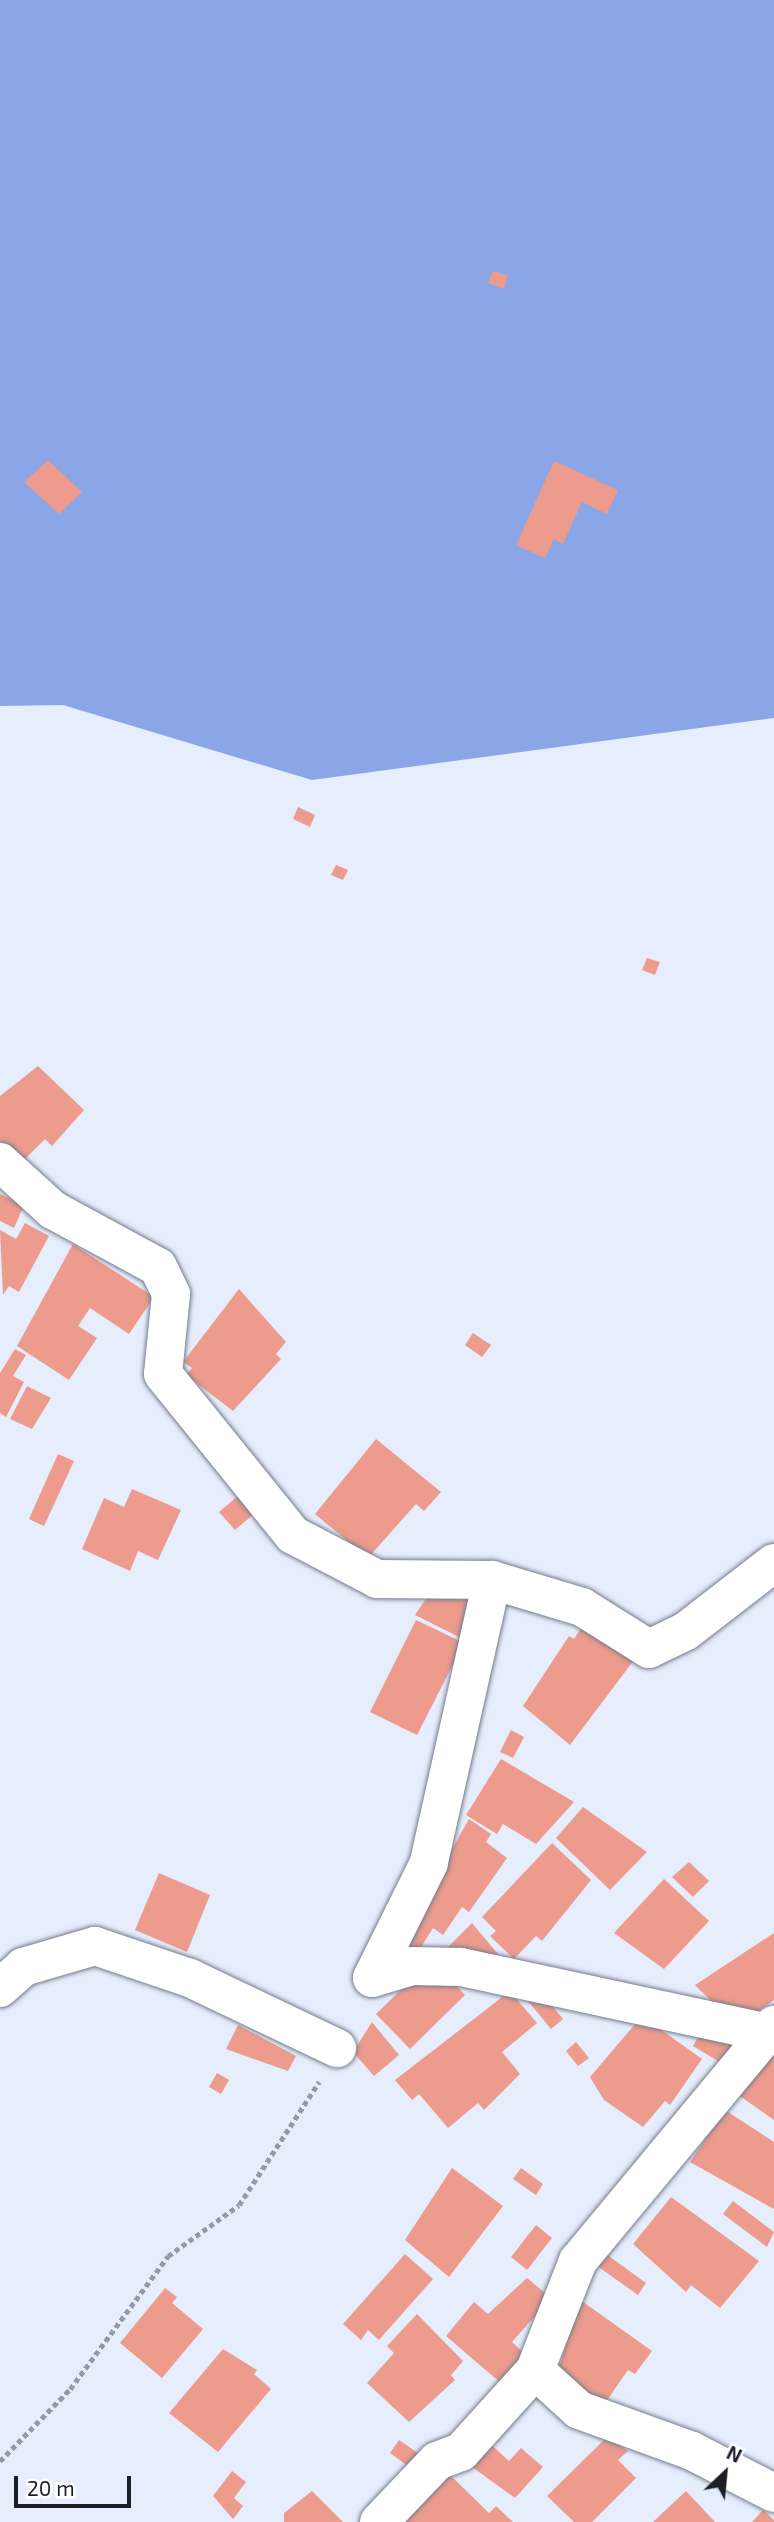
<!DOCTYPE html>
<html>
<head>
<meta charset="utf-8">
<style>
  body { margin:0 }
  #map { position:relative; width:774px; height:2522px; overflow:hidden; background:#e6edfc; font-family:"Exo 2",sans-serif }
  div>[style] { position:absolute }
  .forest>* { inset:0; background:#8aa6e7 }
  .building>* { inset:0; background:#ec9b8d }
  .path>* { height:4.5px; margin-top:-2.25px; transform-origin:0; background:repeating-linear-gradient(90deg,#959aa6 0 5px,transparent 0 8.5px) }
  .roads { filter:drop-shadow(0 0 2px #747c8d) drop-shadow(0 0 2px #747c8d) }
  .minor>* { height:38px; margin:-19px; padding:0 19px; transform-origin:19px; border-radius:19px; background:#fff }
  span { translate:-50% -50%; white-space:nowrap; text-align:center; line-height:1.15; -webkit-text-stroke:7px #fff; paint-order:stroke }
  .north { position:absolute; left:690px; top:2438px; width:70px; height:70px; -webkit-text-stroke:5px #fff; paint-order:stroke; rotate:26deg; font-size:19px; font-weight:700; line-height:28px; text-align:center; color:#1c1f26 }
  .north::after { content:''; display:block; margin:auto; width:24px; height:32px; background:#1c1f26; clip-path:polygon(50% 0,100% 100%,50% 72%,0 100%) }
  .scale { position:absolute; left:14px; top:2476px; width:117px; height:32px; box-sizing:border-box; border:4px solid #1c1f26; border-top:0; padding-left:9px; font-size:21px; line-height:24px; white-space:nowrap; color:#1c1f26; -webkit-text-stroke:5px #fff; paint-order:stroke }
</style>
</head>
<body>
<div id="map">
  <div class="forest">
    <i style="clip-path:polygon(0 0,774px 0,774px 718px,312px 780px,63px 705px,0 706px)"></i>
  </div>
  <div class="building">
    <i style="clip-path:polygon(493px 271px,508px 276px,504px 289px,488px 283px)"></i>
    <i style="clip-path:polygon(48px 460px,82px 492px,59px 514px,24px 482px)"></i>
    <i style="clip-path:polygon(554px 461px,618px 490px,607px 514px,582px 502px,563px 544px,554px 539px,545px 558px,516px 545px)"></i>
    <i style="clip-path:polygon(298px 807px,315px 815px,310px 827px,293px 819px)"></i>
    <i style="clip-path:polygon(336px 865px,348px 870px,343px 880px,331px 875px)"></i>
    <i style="clip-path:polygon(647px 958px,660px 962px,655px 975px,642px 970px)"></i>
    <i style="clip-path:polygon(38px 1066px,84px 1110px,52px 1146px,45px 1139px,22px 1162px,0 1141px,0 1096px)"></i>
    <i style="clip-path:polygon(0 1194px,24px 1205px,14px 1228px,0 1221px)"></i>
    <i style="clip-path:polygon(25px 1223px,49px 1236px,19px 1292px,9px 1286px,3px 1295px,0 1230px,16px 1239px)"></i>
    <i style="clip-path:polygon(73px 1244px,154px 1297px,129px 1334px,90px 1308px,78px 1326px,97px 1338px,69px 1380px,17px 1346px)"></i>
    <i style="clip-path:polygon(239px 1289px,286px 1342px,276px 1354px,281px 1359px,233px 1411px,186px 1375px,192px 1368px,183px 1362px)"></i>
    <i style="clip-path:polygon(473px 1333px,491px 1345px,482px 1357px,465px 1345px)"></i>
    <i style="clip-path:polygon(15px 1349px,26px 1355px,13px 1376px,24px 1382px,6px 1417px,0 1413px,0 1373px)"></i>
    <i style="clip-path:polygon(27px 1386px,51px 1398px,32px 1429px,10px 1419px)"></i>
    <i style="clip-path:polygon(376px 1439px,441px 1492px,424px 1511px,416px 1504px,368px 1558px,315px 1514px)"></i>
    <i style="clip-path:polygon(58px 1454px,74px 1461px,44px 1526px,29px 1519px)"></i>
    <i style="clip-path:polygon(132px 1489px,181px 1510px,158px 1560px,138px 1551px,130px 1571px,82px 1549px,104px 1498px,124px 1507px)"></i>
    <i style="clip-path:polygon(239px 1495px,255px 1513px,235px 1530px,219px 1512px)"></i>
    <i style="clip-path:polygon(463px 1593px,477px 1601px,465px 1640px,415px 1615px,427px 1597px)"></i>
    <i style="clip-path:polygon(416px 1620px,464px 1643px,417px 1735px,370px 1712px)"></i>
    <i style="clip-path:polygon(585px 1622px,637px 1656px,570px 1745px,523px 1706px,569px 1636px,574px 1639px)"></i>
    <i style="clip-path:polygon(511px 1730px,524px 1737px,513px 1758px,500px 1752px)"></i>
    <i style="clip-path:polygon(501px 1759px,574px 1802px,536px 1844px,503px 1824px,497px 1834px,466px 1815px)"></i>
    <i style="clip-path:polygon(583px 1807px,647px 1852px,610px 1890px,556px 1838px)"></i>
    <i style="clip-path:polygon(469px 1819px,491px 1834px,486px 1842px,507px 1858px,469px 1912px,462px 1907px,443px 1935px,433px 1928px,416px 1955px,398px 1944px)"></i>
    <i style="clip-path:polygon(552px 1843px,591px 1880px,542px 1941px,536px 1936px,514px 1959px,490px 1936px,496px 1931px,482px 1917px)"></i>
    <i style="clip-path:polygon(689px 1862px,709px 1881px,693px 1897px,672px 1877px)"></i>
    <i style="clip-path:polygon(159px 1873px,210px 1895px,187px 1952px,135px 1930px)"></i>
    <i style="clip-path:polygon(664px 1879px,709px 1921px,664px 1969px,614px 1933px)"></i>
    <i style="clip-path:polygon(472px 1923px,498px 1954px,495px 1957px,445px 1950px)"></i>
    <i style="clip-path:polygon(774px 1933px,774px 2000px,751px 2016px,716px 2006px,695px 1985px)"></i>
    <i style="clip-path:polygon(449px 1978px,465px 1995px,410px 2049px,376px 2014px,411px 1980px)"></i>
    <i style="clip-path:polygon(510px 1991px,537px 2023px,502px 2052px,520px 2074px,484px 2110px,478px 2103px,448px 2128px,419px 2094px,412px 2100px,395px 2080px)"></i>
    <i style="clip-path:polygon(540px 1991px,563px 2019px,551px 2029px,528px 2001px)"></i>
    <i style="clip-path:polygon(642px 2016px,702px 2059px,670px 2105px,665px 2101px,643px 2127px,604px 2100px,590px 2077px)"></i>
    <i style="clip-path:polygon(372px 2022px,399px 2055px,374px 2076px,353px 2052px)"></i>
    <i style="clip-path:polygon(238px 2025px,296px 2056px,288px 2071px,226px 2049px)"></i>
    <i style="clip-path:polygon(704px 2027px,735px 2045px,723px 2064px,693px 2046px)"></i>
    <i style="clip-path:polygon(576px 2042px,589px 2058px,578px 2066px,566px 2051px)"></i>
    <i style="clip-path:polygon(774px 2054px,774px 2120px,737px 2094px)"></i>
    <i style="clip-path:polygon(217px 2073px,229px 2080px,221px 2094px,209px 2087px)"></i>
    <i style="clip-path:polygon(725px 2110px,774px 2142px,774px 2209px,690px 2162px)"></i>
    <i style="clip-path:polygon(452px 2168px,503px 2206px,449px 2277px,405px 2240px)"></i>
    <i style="clip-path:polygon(521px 2168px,543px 2184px,536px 2195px,513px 2179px)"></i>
    <i style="clip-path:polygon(671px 2197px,759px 2261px,720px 2308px,691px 2285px,686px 2292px,633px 2244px)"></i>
    <i style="clip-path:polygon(733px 2201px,774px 2232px,767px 2247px,723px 2214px)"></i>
    <i style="clip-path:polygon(536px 2225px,552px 2238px,527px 2270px,511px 2257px)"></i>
    <i style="clip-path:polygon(602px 2251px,646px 2283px,638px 2295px,593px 2263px)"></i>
    <i style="clip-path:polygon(405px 2254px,433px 2279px,379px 2340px,368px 2330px,361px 2340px,343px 2324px)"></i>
    <i style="clip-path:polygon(527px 2278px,551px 2298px,512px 2342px,527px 2356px,502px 2384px,446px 2336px,474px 2302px,488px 2314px)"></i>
    <i style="clip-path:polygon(165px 2288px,177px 2297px,172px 2303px,203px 2329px,162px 2378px,120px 2343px)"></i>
    <i style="clip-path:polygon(579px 2299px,652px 2351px,635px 2374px,628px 2370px,601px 2409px,557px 2375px)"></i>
    <i style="clip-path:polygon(417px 2314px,463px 2361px,451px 2375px,455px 2380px,409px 2422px,367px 2383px,394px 2353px,387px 2346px)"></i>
    <i style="clip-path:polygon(223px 2349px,257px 2370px,254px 2374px,271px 2389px,218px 2452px,169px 2413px)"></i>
    <i style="clip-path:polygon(607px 2437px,628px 2451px,618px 2460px,636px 2478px,592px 2522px,574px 2522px,547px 2496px)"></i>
    <i style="clip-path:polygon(399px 2440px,421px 2455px,412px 2469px,390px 2453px)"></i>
    <i style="clip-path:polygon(487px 2441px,509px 2461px,521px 2448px,543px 2467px,515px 2498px,468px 2464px)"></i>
    <i style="clip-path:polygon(232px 2471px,246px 2482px,234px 2498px,243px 2506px,233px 2519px,213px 2496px)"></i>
    <i style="clip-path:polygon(449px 2474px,489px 2513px,496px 2506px,513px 2522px,402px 2522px)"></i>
    <i style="clip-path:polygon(312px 2491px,343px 2522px,284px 2522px,284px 2513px)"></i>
    <i style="clip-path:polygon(686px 2491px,715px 2522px,653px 2522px)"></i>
    <i style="clip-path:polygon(763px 2510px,774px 2520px,774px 2522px,752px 2522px)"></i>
  </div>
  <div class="path">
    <i style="left:0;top:2461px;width:100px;rotate:-45.8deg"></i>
    <i style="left:70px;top:2389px;width:165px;rotate:-53.6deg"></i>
    <i style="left:168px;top:2256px;width:87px;rotate:-35.7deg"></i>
    <i style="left:239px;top:2205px;width:147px;rotate:-57deg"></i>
  </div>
  <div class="roads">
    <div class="minor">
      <i style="left:0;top:1162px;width:72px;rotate:42.2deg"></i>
      <i style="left:53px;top:1210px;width:119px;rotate:28.5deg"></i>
      <i style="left:158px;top:1267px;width:30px;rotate:64deg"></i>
      <i style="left:171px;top:1294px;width:80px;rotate:95.7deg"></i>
      <i style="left:163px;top:1374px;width:207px;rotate:51.1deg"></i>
      <i style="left:293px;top:1535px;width:95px;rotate:27.6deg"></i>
      <i style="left:377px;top:1579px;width:115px;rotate:0.5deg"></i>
      <i style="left:492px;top:1580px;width:290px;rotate:102.6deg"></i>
      <i style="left:429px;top:1863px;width:128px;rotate:116.4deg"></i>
      <i style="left:492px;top:1580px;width:94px;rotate:16.7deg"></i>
      <i style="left:582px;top:1607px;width:79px;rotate:32.1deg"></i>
      <i style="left:649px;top:1649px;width:41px;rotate:-25.9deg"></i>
      <i style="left:686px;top:1631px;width:111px;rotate:-37.7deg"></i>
      <i style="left:372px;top:1978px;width:42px;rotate:-16.7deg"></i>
      <i style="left:412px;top:1966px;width:49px;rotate:1.2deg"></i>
      <i style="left:461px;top:1967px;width:320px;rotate:12.1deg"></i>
      <i style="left:0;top:1988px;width:31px;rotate:-42deg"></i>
      <i style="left:23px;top:1967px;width:75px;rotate:-16.3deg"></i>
      <i style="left:95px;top:1946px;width:100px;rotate:18.6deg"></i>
      <i style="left:190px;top:1978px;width:163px;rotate:25.5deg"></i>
      <i style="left:535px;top:2370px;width:59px;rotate:42.3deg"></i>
      <i style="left:579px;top:2410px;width:120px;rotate:19.9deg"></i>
      <i style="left:692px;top:2451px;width:92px;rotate:27.1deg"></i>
      <i style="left:379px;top:2522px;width:84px;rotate:-46.4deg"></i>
      <i style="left:437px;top:2461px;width:26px;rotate:-21deg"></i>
      <i style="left:461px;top:2452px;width:110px;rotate:-47.9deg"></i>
      <i style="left:535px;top:2370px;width:117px;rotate:-68.5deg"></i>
      <i style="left:578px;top:2261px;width:307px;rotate:-50.3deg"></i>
    </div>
  </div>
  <div class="north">N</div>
  <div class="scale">20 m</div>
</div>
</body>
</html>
